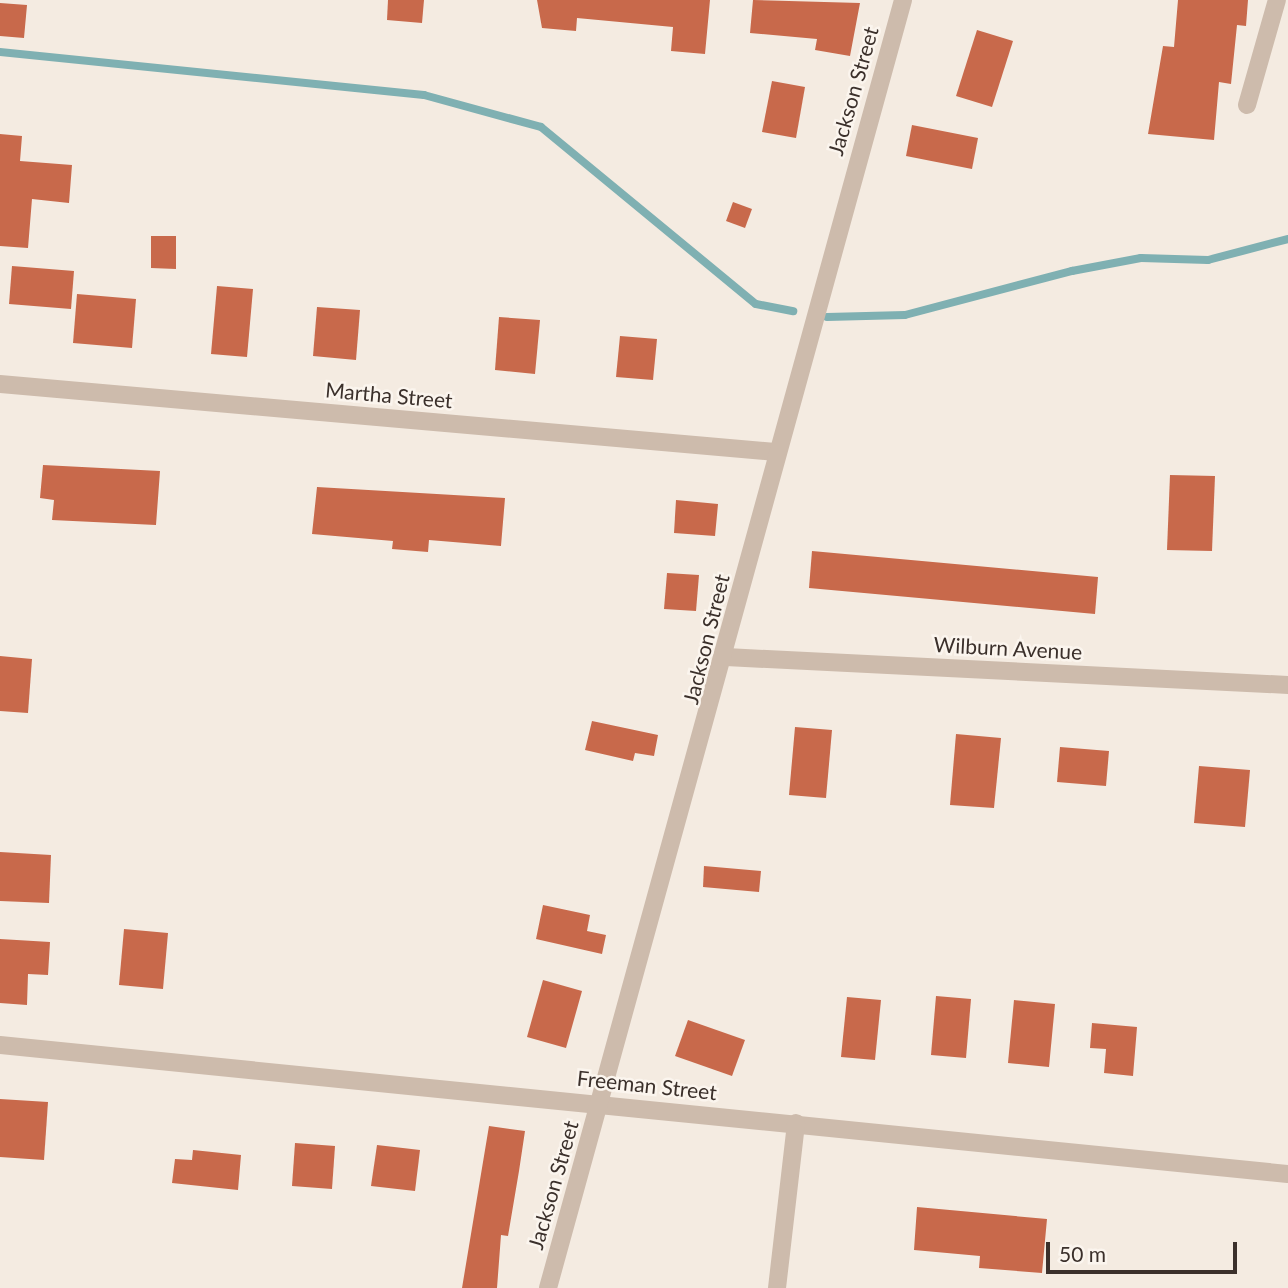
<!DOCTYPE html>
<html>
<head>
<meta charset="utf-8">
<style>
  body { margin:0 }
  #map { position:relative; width:1288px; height:1288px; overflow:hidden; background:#f4ebe1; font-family:Lato,sans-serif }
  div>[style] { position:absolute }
  .stream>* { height:8px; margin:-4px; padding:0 4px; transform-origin:4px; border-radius:4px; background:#7fb0b2 }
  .building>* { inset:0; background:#c8694b }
  .minor>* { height:18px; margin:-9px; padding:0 9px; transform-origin:9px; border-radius:9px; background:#cdbbac }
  span { translate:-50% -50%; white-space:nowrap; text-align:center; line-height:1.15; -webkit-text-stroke:5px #fbf5ee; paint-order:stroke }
  .street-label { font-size:21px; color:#3b302b }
  .scale { position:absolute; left:1046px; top:1242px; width:191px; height:32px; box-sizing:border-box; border:4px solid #3b302b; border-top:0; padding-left:9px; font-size:21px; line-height:24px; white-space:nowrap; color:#3b302b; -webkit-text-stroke:5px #fbf5ee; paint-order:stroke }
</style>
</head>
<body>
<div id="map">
  <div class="stream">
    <i style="left:0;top:52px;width:426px;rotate:5.8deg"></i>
    <i style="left:424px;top:95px;width:121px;rotate:15.3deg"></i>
    <i style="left:541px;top:127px;width:278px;rotate:39.5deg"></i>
    <i style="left:756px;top:304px;width:38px;rotate:11deg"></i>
    <i style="left:827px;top:317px;width:78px;rotate:-1.5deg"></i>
    <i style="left:905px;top:315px;width:173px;rotate:-14.8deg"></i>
    <i style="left:1072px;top:271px;width:70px;rotate:-10.7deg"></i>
    <i style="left:1141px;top:258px;width:67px;rotate:1.7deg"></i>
    <i style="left:1208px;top:260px;width:83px;rotate:-14.7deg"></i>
  </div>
  <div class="building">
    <i style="clip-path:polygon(388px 0,424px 0,422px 23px,387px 20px)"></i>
    <i style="clip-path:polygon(537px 0,710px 0,705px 54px,671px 51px,673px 27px,577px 18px,576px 31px,542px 28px)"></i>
    <i style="clip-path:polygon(753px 0,860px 3px,850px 56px,815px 50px,817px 39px,750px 33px)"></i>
    <i style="clip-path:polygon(1178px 0,1248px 0,1246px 26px,1237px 25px,1231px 84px,1219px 82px,1214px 140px,1148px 134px,1163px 46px,1174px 47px)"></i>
    <i style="clip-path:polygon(0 3px,27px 5px,24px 38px,0 36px)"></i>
    <i style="clip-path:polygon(977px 30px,1013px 41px,992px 107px,956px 96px)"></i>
    <i style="clip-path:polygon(772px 81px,805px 87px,796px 138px,762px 132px)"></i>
    <i style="clip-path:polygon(912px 125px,978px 138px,972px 169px,906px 156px)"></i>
    <i style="clip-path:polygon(0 134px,22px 136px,20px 161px,72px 165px,69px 203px,32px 199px,28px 248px,0 246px)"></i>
    <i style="clip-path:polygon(733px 202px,752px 209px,745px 228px,726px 221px)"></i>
    <i style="clip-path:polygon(151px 236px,176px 236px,176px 269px,151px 268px)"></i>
    <i style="clip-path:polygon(12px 266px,74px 271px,71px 309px,9px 304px)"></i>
    <i style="clip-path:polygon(217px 286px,253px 289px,247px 357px,211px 354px)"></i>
    <i style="clip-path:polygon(77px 294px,136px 299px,132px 348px,73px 343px)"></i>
    <i style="clip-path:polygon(317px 307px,360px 310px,356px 360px,313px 356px)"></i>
    <i style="clip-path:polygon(499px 317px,540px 320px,535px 374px,495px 370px)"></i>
    <i style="clip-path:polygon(620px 336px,657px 339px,653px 380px,616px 377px)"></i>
    <i style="clip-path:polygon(43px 465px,160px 471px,156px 525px,52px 520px,54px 500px,40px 498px)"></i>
    <i style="clip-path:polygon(1170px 475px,1215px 476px,1212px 551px,1167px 550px)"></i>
    <i style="clip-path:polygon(317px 487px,505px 498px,501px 546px,429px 540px,428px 552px,392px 549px,393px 541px,312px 534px)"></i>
    <i style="clip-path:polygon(676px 500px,718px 504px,715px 536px,674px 533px)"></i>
    <i style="clip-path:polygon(812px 551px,1098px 577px,1095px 614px,809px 588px)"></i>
    <i style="clip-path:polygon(667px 573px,699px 575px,696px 611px,664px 609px)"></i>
    <i style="clip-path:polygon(0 656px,32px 659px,28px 713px,0 711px)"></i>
    <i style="clip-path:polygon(592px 721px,658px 735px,654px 756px,635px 753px,633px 761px,585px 750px)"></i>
    <i style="clip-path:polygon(795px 727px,832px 730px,826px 798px,789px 795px)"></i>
    <i style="clip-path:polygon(956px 734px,1001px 738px,994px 808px,950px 805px)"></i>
    <i style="clip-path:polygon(1060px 747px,1109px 751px,1106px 786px,1057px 782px)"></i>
    <i style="clip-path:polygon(1199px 766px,1250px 770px,1245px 827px,1194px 823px)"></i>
    <i style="clip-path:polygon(0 852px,51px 855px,49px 903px,0 901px)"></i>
    <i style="clip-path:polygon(704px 866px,761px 871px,759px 892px,703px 887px)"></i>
    <i style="clip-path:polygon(543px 905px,590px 915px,587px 931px,606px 935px,602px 954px,536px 939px)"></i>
    <i style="clip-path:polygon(124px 929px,168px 933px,163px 989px,119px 985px)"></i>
    <i style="clip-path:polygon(0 939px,50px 942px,48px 975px,28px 974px,27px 1005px,0 1003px)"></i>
    <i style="clip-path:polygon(543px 980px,582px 991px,566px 1048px,527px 1037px)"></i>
    <i style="clip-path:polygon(936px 996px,971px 999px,966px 1058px,931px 1055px)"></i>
    <i style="clip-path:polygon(847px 997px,881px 1000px,875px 1060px,841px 1057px)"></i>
    <i style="clip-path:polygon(1014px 1000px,1055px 1004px,1049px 1067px,1008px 1063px)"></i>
    <i style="clip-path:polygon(688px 1020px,745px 1040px,732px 1076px,675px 1056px)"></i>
    <i style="clip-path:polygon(1092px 1023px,1137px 1027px,1133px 1076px,1104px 1073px,1106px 1049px,1090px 1048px)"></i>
    <i style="clip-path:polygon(0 1099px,48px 1102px,44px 1160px,0 1157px)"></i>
    <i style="clip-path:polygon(489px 1126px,525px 1131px,519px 1171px,508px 1236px,501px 1235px,497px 1288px,462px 1288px)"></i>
    <i style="clip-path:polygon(295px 1143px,335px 1146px,332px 1189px,292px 1186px)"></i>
    <i style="clip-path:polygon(377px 1145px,420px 1150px,415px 1191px,371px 1186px)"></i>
    <i style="clip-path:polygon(193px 1150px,241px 1155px,238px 1190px,172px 1183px,175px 1159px,192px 1160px)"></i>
    <i style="clip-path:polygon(917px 1207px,1047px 1219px,1042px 1273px,979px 1268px,980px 1256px,914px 1250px)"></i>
  </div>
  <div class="minor">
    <i style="left:1247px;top:105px;width:109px;rotate:-74.1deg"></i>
    <i style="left:0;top:384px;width:778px;rotate:5.01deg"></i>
    <i style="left:726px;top:657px;width:563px;rotate:2.85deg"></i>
    <i style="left:0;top:1045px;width:1294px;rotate:5.72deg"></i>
    <i style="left:548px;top:1288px;width:1336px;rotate:-74.59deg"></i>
    <i style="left:777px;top:1288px;width:166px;rotate:-83.4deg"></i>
  </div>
  <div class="street-label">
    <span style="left:853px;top:91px;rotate:-74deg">Jackson Street</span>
    <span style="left:389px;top:395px;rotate:5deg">Martha Street</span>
    <span style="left:706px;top:639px;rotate:-76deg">Jackson Street</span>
    <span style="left:1008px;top:648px;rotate:3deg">Wilburn Avenue</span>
    <span style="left:647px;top:1085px;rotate:6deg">Freeman Street</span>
    <span style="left:553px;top:1185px;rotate:-74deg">Jackson Street</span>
  </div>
  <div class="scale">50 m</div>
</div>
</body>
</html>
